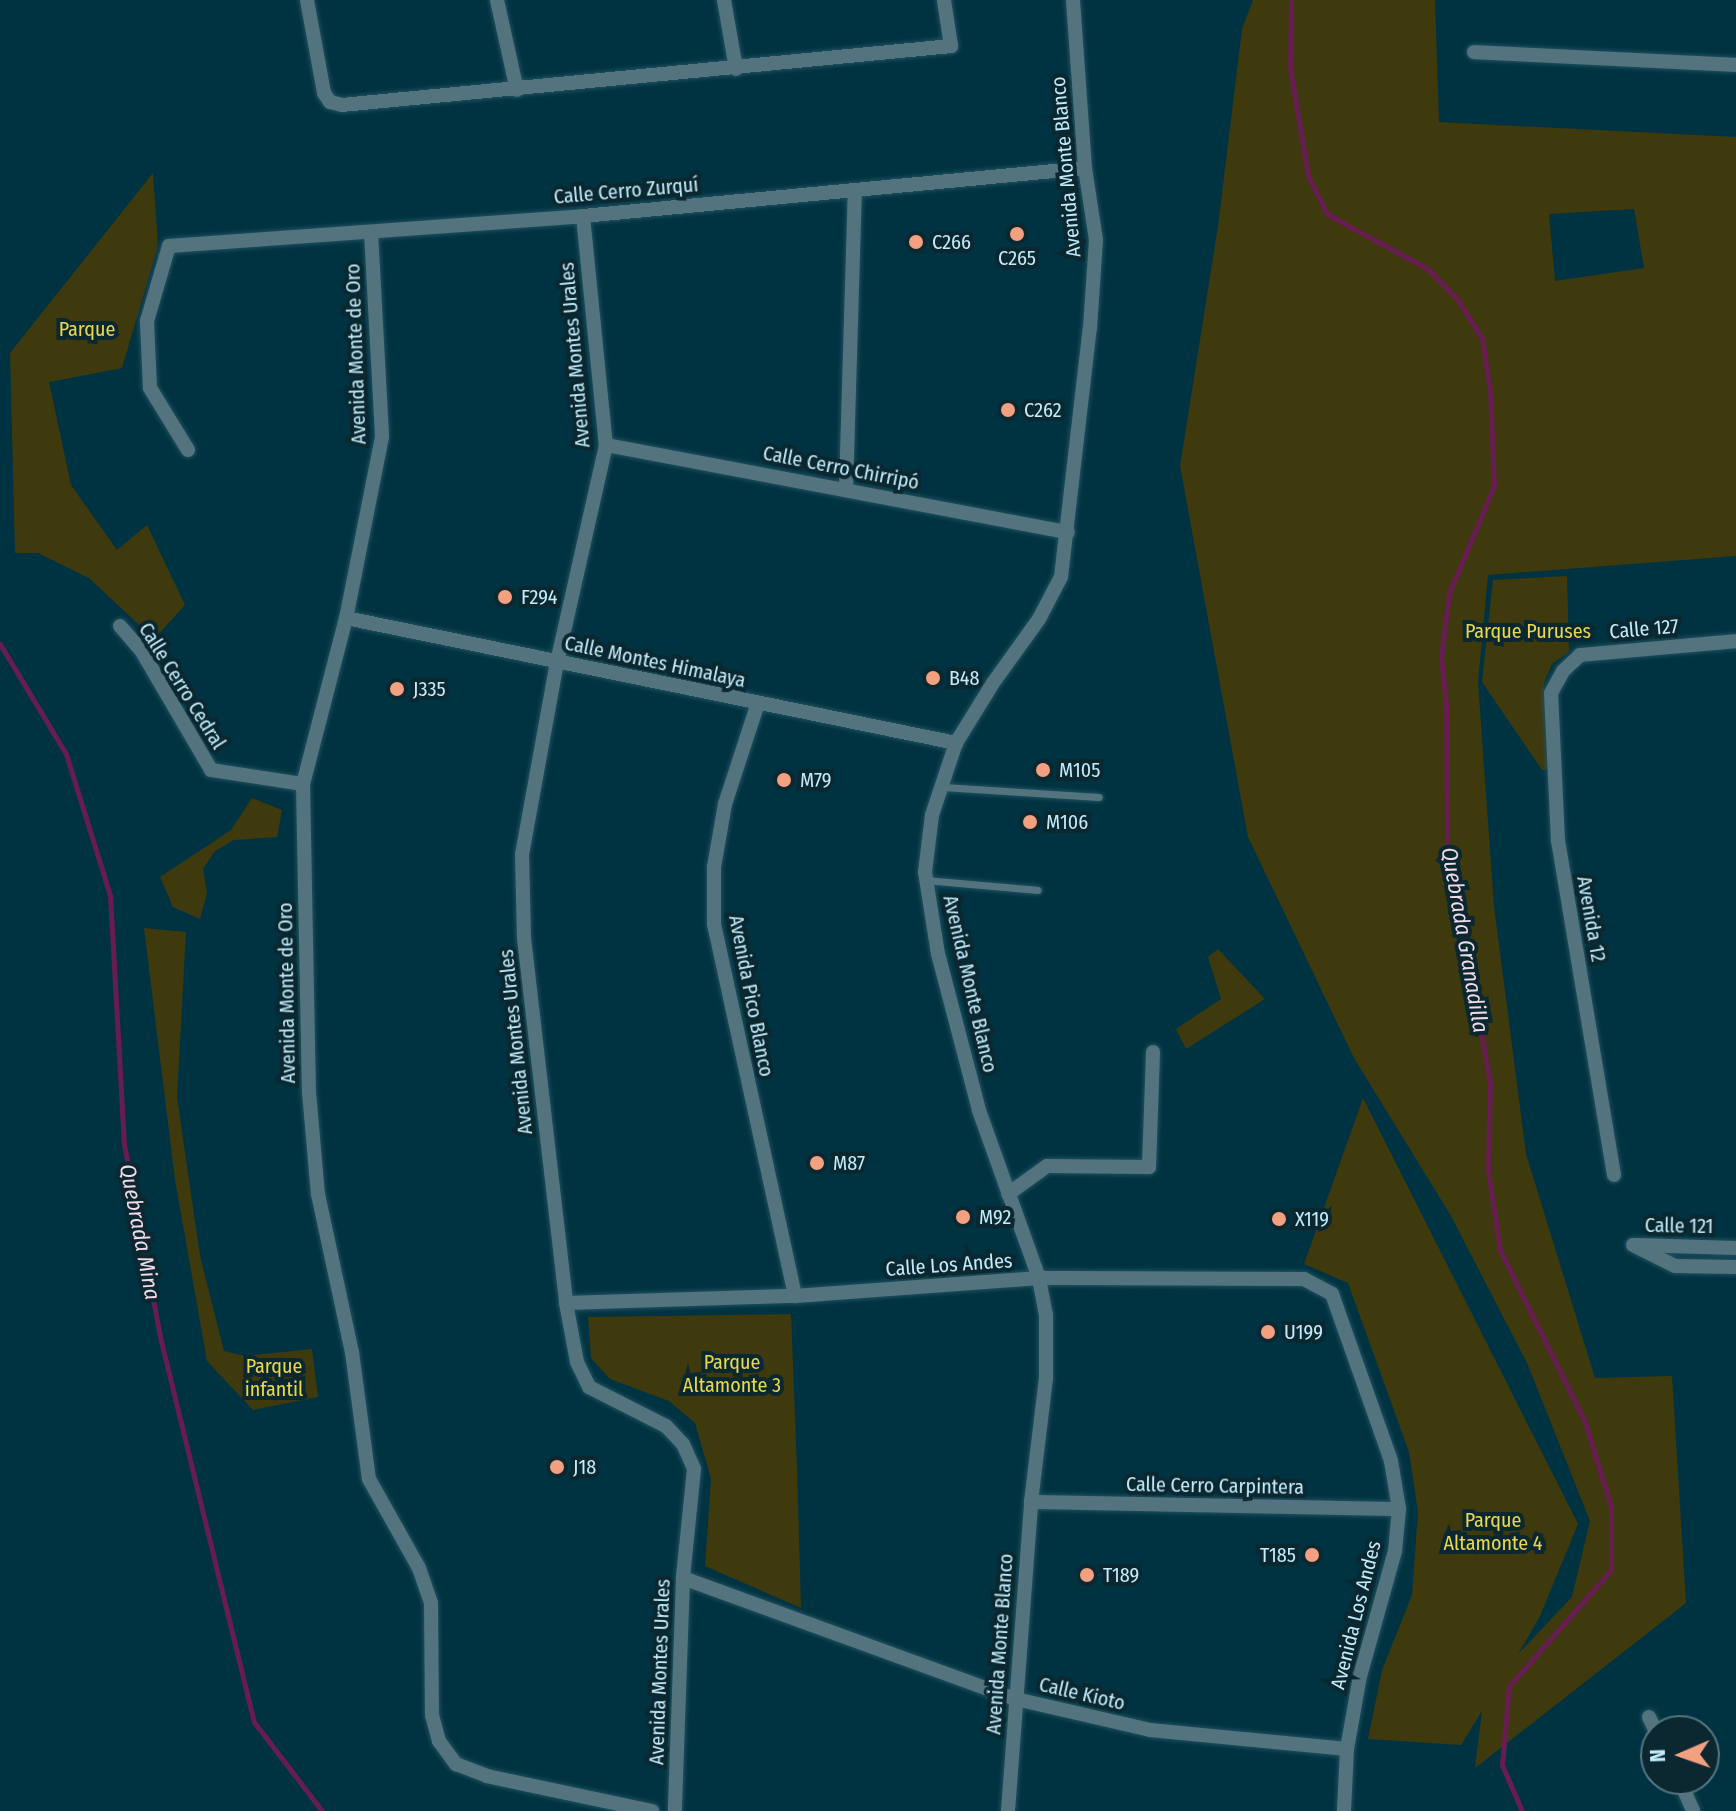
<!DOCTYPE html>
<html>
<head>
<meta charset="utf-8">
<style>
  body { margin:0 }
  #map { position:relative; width:1736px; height:1811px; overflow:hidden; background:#003341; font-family:"Fira Sans Condensed",sans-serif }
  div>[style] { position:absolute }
  .green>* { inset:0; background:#3f390e }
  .stream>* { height:5px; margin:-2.5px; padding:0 2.5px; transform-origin:2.5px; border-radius:2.5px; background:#681d52 }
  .roads { filter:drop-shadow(0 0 2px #1f505f) drop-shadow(0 0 2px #1f505f) }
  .service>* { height:7px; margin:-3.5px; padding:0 3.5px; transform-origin:3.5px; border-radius:3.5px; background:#53747f }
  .minor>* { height:14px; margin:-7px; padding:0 7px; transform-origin:7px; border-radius:7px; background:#53747f }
  .dots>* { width:22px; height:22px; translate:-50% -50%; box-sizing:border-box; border:4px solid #0b2730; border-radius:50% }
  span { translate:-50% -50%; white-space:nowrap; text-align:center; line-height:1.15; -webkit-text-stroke:8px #0b2730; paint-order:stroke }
  .street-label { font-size:20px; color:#c3ebfa }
  .poi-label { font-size:20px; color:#c3ebfa }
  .left { translate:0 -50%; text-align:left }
  .right { translate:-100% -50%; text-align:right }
  .park-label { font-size:20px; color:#ebd84f }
  .water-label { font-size:22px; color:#f2dbe8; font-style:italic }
  .north { position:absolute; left:1640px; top:1715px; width:80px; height:80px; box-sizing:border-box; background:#0b2730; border:2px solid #557581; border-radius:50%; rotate:268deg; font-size:22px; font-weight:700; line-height:32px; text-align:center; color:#c3ebfa }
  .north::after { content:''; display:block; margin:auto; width:28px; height:36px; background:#f2a080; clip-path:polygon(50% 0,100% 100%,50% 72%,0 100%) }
</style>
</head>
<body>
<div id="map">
  <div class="green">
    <i style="clip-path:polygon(evenodd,1253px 0,1435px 0,1439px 122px,1736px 137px,1736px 556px,1488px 575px,1478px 682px,1494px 906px,1526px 1154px,1595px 1378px,1672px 1376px,1686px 1603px,1475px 1768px,1482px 1711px,1461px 1745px,1368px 1739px,1382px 1670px,1412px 1595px,1418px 1512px,1409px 1452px,1348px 1283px,1304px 1264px,1363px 1098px,1578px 1524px,1540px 1616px,1518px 1654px,1572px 1597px,1590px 1521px,1527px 1363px,1451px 1216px,1354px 1058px,1248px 837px,1180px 466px,1218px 226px,1242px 29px,1253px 0,1634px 209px,1644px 268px,1555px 281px,1549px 214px,1634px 209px)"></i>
    <i style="clip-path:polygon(153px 173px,158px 246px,122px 368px,49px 382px,71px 485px,117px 550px,147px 525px,185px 605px,154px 639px,89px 578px,38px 553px,15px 553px,10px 353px)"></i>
    <i style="clip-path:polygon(1567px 576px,1569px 652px,1552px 664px,1544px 683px,1548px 770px,1542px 770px,1482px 682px,1493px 580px)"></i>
    <i style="clip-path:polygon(252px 798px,282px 810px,277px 837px,234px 840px,215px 851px,203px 869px,207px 893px,200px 919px,173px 907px,160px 877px,231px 830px)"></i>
    <i style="clip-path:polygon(144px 928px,186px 932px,177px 1097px,200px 1256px,224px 1351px,245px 1356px,312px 1349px,318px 1397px,253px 1410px,207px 1361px,175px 1180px)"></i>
    <i style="clip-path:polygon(1218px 949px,1265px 999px,1186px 1049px,1176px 1029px,1221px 999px,1208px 957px)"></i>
    <i style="clip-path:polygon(791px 1314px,797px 1468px,801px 1608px,705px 1566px,711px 1479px,695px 1423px,669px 1401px,610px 1379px,591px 1358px,588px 1317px)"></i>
  </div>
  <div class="stream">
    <i style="left:1291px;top:0;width:68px;rotate:90.8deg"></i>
    <i style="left:1290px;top:68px;width:109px;rotate:80.5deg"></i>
    <i style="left:1308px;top:176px;width:42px;rotate:63.4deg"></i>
    <i style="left:1327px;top:214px;width:115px;rotate:28.6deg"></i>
    <i style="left:1428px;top:269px;width:43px;rotate:45.9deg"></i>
    <i style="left:1458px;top:300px;width:46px;rotate:58.4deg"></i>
    <i style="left:1482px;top:339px;width:53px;rotate:81.3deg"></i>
    <i style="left:1490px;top:391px;width:95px;rotate:87.6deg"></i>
    <i style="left:1494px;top:486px;width:116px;rotate:112.8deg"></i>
    <i style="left:1449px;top:593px;width:65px;rotate:97deg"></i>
    <i style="left:1441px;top:658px;width:45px;rotate:83.7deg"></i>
    <i style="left:1446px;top:703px;width:143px;rotate:89.6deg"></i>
    <i style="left:1447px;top:846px;width:240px;rotate:79.7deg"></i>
    <i style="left:1490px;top:1082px;width:89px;rotate:91.3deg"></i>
    <i style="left:1488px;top:1171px;width:80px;rotate:81.4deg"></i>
    <i style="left:1500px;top:1250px;width:192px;rotate:63.7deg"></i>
    <i style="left:1585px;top:1422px;width:89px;rotate:73deg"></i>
    <i style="left:1611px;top:1507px;width:63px;rotate:90deg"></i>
    <i style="left:1611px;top:1570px;width:154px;rotate:131.3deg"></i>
    <i style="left:1509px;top:1686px;width:79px;rotate:95.1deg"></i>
    <i style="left:1502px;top:1765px;width:50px;rotate:66.5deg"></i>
    <i style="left:0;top:644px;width:128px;rotate:59deg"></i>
    <i style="left:66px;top:754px;width:148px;rotate:72.7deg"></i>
    <i style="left:110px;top:895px;width:249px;rotate:86.8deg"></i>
    <i style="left:124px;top:1144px;width:200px;rotate:79.4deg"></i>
    <i style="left:161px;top:1341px;width:392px;rotate:76.3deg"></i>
    <i style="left:254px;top:1722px;width:112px;rotate:52.6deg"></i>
  </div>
  <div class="roads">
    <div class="service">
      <i style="left:943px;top:787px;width:156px;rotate:3.7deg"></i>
      <i style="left:926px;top:880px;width:112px;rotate:5.1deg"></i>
    </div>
    <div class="minor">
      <i style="left:307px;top:0;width:95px;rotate:79.6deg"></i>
      <i style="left:324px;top:93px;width:11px;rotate:56deg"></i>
      <i style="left:330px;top:102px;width:12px;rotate:14deg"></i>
      <i style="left:342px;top:105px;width:612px;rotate:-5.53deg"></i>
      <i style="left:951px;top:46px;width:47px;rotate:-98.7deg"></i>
      <i style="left:497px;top:0;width:92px;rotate:77.5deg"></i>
      <i style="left:724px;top:0;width:70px;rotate:80.1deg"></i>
      <i style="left:1474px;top:52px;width:262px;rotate:2.8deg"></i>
      <i style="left:583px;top:216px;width:230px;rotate:84.3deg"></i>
      <i style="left:606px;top:445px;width:222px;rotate:102.7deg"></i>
      <i style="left:557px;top:662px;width:196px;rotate:100.3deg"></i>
      <i style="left:522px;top:855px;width:83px;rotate:88.6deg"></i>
      <i style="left:524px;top:938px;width:367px;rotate:83.4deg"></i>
      <i style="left:566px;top:1303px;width:60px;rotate:79.4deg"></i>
      <i style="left:577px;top:1362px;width:28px;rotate:64deg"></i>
      <i style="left:589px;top:1387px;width:86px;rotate:26.9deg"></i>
      <i style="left:666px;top:1426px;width:25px;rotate:47deg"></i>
      <i style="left:683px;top:1444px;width:27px;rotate:66deg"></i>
      <i style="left:694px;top:1469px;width:110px;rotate:95.8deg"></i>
      <i style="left:683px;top:1578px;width:233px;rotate:92deg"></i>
      <i style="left:371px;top:232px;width:205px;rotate:86.9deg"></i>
      <i style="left:382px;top:437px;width:185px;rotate:101.2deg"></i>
      <i style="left:346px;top:618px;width:171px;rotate:104.5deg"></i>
      <i style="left:303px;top:784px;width:308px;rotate:88.9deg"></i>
      <i style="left:309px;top:1092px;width:102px;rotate:85deg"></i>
      <i style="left:318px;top:1194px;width:162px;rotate:77.9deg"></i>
      <i style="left:352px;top:1352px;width:128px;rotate:82.4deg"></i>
      <i style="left:369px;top:1479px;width:102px;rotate:60.7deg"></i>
      <i style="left:419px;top:1568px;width:37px;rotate:71deg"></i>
      <i style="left:431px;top:1603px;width:112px;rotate:89.5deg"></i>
      <i style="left:432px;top:1715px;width:27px;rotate:75deg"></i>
      <i style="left:439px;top:1741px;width:29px;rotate:54deg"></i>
      <i style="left:456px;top:1764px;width:33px;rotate:21deg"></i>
      <i style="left:487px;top:1776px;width:169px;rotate:12deg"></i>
      <i style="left:606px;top:445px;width:470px;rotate:10.7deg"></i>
      <i style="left:188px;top:450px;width:73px;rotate:-121.5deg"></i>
      <i style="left:150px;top:388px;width:67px;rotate:-92.6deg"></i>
      <i style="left:147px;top:321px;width:78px;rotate:-73.7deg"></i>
      <i style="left:169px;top:246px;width:415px;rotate:-4.1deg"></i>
      <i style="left:583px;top:216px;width:504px;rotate:-5.46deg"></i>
      <i style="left:846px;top:489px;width:298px;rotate:-88.3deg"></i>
      <i style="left:346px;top:618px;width:623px;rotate:11.58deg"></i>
      <i style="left:120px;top:626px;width:32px;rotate:49deg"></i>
      <i style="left:141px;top:650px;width:139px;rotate:59.7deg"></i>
      <i style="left:211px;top:770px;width:93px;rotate:8.7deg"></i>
      <i style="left:758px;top:703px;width:106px;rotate:108.1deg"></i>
      <i style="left:725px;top:804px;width:64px;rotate:99.9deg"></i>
      <i style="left:714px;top:867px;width:57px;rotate:90deg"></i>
      <i style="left:714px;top:924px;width:381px;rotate:77.7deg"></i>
      <i style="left:1614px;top:1175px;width:339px;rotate:-99.5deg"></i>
      <i style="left:1558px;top:841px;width:148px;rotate:-92.7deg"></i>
      <i style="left:1551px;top:693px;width:25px;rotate:-61deg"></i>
      <i style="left:1563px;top:671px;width:23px;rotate:-43deg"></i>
      <i style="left:1580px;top:655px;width:157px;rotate:-5.1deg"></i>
      <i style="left:1008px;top:1194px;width:48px;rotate:-35.7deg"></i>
      <i style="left:1047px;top:1166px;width:102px;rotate:0.6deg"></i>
      <i style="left:1149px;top:1167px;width:115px;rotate:-88deg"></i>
      <i style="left:1633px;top:1245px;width:47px;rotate:26.6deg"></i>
      <i style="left:1675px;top:1266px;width:61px;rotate:0.9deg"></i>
      <i style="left:1636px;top:1245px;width:100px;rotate:1.7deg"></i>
      <i style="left:566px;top:1303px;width:229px;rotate:-1.8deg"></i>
      <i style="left:795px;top:1296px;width:245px;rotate:-4.2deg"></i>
      <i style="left:1039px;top:1278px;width:265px;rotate:0.2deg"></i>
      <i style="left:1304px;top:1279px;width:32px;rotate:28deg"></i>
      <i style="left:1332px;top:1294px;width:177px;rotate:70.5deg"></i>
      <i style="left:1391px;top:1461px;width:49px;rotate:80.5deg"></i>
      <i style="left:1399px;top:1509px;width:42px;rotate:95.4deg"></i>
      <i style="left:1395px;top:1551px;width:130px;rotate:105.6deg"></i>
      <i style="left:1360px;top:1676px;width:74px;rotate:100.1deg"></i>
      <i style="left:1347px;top:1749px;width:62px;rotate:92.8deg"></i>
      <i style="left:1031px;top:1502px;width:368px;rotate:1.1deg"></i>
      <i style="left:683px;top:1578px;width:354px;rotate:20deg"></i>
      <i style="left:1016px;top:1699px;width:138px;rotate:13deg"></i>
      <i style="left:1150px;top:1730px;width:198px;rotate:5.5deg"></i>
      <i style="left:1649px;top:1717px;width:17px;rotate:65deg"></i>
      <i style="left:1679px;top:1779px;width:35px;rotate:66deg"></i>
      <i style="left:1008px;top:1811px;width:310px;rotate:-85.7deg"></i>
      <i style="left:1031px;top:1502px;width:125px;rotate:-83.1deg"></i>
      <i style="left:1046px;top:1378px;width:63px;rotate:-90deg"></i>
      <i style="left:1046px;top:1315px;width:38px;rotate:-101deg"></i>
      <i style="left:1039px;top:1278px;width:178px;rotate:-109.7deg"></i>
      <i style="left:979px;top:1110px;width:161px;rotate:-104.7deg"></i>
      <i style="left:938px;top:954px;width:83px;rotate:-99deg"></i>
      <i style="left:925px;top:872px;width:57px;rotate:-83deg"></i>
      <i style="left:932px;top:815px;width:76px;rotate:-71.6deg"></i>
      <i style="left:956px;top:743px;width:70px;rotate:-58.3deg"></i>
      <i style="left:993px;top:683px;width:79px;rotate:-54.3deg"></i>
      <i style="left:1039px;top:619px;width:47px;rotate:-62.4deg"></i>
      <i style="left:1061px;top:577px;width:251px;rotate:-83.4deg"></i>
      <i style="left:1090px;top:328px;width:88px;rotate:-86.1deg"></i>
      <i style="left:1096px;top:240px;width:73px;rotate:-98.7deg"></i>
      <i style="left:1085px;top:168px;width:168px;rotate:-94.1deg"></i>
    </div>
  </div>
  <div class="dots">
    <i style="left:1017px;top:234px;background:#f2a080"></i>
    <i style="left:916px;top:242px;background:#f2a080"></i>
    <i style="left:1008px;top:410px;background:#f2a080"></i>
    <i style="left:505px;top:597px;background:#f2a080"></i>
    <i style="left:933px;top:678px;background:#f2a080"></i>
    <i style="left:397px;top:689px;background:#f2a080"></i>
    <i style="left:1043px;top:770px;background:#f2a080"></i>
    <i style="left:784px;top:780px;background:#f2a080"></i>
    <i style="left:1030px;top:822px;background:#f2a080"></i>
    <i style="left:817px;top:1163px;background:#f2a080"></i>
    <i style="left:963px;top:1217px;background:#f2a080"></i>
    <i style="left:1279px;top:1219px;background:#f2a080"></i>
    <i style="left:1268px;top:1332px;background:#f2a080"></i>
    <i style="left:557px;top:1467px;background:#f2a080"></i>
    <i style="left:1312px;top:1555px;background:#f2a080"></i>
    <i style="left:1087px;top:1575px;background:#f2a080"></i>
  </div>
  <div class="street-label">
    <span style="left:1066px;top:167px;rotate:-95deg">Avenida Monte Blanco</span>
    <span style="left:626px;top:191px;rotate:-5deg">Calle Cerro Zurquí</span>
    <span style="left:356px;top:354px;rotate:-92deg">Avenida Monte de Oro</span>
    <span style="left:575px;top:355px;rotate:-95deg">Avenida Montes Urales</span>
    <span style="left:841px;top:468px;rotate:11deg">Calle Cerro Chirripó</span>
    <span style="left:1644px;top:629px;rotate:-5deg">Calle 127</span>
    <span style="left:655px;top:662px;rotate:12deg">Calle Montes Himalaya</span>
    <span style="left:182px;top:686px;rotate:58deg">Calle Cerro Cedral</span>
    <span style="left:1591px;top:919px;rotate:80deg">Avenida 12</span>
    <span style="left:970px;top:984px;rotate:77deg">Avenida Monte Blanco</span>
    <span style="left:287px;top:993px;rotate:-91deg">Avenida Monte de Oro</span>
    <span style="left:751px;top:996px;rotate:79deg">Avenida Pico Blanco</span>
    <span style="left:516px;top:1042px;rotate:-96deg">Avenida Montes Urales</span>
    <span style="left:1679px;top:1226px;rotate:1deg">Calle 121</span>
    <span style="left:949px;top:1265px;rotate:-4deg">Calle Los Andes</span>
    <span style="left:1215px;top:1486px;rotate:1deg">Calle Cerro Carpintera</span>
    <span style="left:1356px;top:1615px;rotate:-76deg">Avenida Los Andes</span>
    <span style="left:1000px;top:1644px;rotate:-86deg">Avenida Monte Blanco</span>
    <span style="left:660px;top:1672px;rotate:-88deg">Avenida Montes Urales</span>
    <span style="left:1082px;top:1694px;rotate:13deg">Calle Kioto</span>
  </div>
  <div class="poi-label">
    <span class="left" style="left:932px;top:242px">C266</span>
    <span style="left:1017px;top:258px">C265</span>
    <span class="left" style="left:1024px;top:410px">C262</span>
    <span class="left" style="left:521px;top:597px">F294</span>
    <span class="left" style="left:949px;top:678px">B48</span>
    <span class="left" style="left:413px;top:689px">J335</span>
    <span class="left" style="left:1059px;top:770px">M105</span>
    <span class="left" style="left:800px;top:780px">M79</span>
    <span class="left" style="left:1046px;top:822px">M106</span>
    <span class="left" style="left:833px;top:1163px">M87</span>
    <span class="left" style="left:979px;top:1217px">M92</span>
    <span class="left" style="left:1295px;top:1219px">X119</span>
    <span class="left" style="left:1284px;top:1332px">U199</span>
    <span class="left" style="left:573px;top:1467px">J18</span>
    <span class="right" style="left:1296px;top:1555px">T185</span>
    <span class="left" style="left:1103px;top:1575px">T189</span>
  </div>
  <div class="park-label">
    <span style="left:87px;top:329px">Parque</span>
    <span style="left:1528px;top:631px">Parque Puruses</span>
    <span style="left:732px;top:1374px">Parque<br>Altamonte 3</span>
    <span style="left:274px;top:1378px">Parque<br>infantil</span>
    <span style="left:1493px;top:1532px">Parque<br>Altamonte 4</span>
  </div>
  <div class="water-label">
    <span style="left:1465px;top:940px;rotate:80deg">Quebrada Granadilla</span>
    <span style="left:140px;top:1232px;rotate:79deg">Quebrada Mina</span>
  </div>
  <div class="north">N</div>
</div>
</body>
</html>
